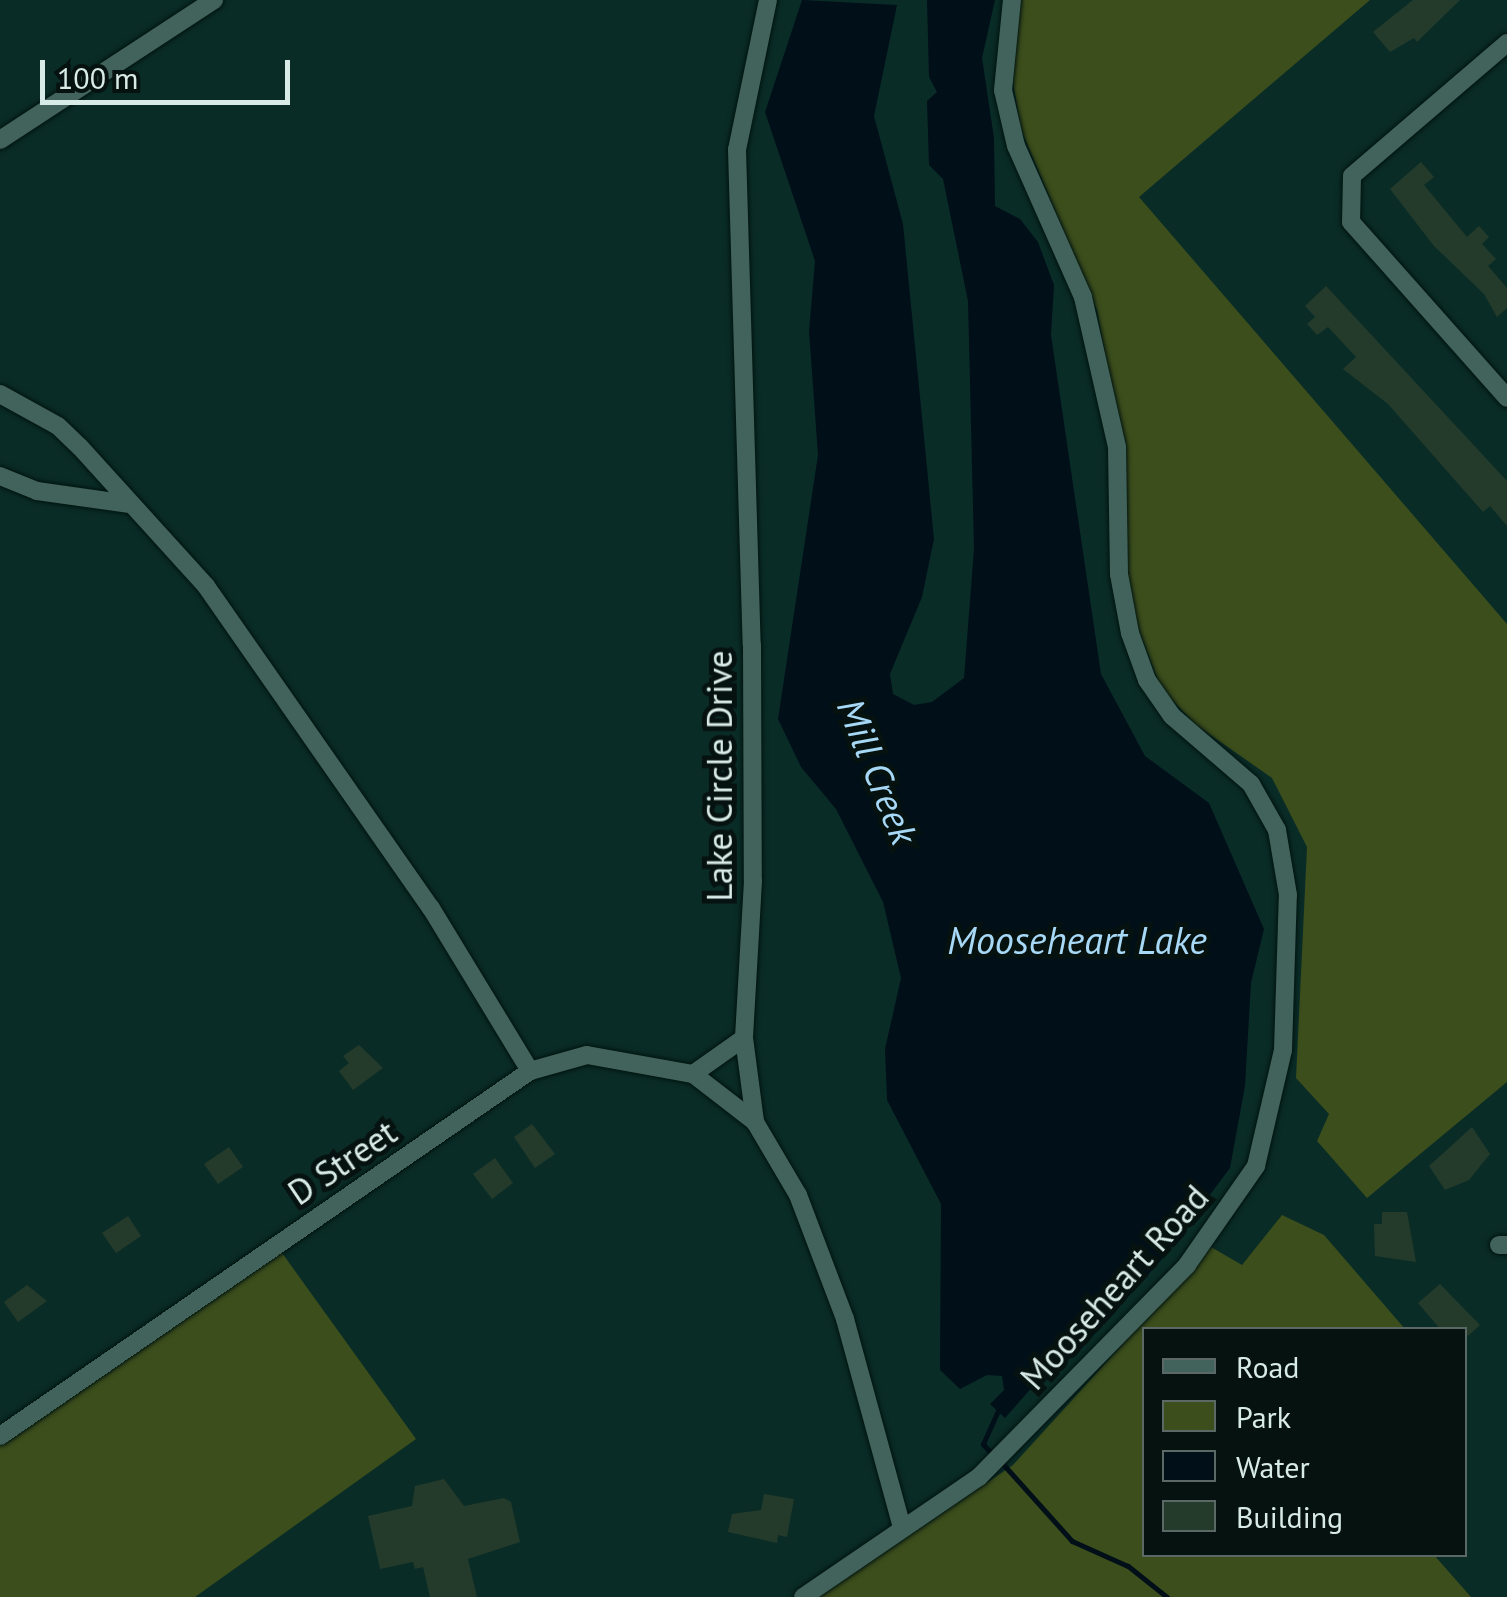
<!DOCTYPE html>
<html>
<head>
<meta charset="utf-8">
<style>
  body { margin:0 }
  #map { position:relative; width:1507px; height:1597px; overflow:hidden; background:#0a2c27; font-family:"PT Sans",sans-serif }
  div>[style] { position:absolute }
  .green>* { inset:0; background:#3c4e1c }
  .water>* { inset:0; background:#010f19 }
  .stream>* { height:5px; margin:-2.5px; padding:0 2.5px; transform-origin:2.5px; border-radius:2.5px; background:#010f19 }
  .building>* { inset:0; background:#243b2b }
  .roads { filter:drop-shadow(0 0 2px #00130f) drop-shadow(0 0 2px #00130f) }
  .minor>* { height:18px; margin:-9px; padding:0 9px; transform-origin:9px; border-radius:9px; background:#42635c }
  span { translate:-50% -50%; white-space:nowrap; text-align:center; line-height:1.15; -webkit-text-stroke:10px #05120f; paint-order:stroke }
  .street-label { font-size:35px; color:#d9ebe7 }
  .water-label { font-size:38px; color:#a7d8f6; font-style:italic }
  .legend { position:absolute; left:1142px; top:1327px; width:325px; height:230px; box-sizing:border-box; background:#05120f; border:2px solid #5a6965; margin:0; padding:12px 18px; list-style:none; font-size:30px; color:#d9ebe7 }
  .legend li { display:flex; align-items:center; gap:20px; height:50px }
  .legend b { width:50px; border:2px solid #5a6965 }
  .scale { position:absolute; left:40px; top:60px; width:250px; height:45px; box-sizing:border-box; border:5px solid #d9ebe7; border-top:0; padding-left:12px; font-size:30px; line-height:35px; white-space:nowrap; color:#d9ebe7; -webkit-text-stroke:8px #05120f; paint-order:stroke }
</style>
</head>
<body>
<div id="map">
  <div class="green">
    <i style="clip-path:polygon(1018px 0,1370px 0,1139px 197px,1507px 624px,1507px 1082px,1367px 1198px,1317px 1141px,1329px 1114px,1296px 1078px,1307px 847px,1272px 778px,1195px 724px,1161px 688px,1137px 625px,1124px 556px,1120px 437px,1097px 310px,1021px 129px,1008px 52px)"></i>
    <i style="clip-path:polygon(1282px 1215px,1324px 1235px,1405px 1329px,1144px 1330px,1144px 1554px,1434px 1555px,1471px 1597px,819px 1597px,1013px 1465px,1211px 1247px,1242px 1265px)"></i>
    <i style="clip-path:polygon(277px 1246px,416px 1439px,195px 1597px,0 1597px,0 1436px)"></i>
  </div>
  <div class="water">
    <i style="clip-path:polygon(802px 0,897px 5px,874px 116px,903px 224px,934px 539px,922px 597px,890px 674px,893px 694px,914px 705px,932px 702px,964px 678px,974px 549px,968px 301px,943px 179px,929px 165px,927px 101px,937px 92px,929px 77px,927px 0,995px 0,982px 58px,994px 138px,995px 206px,1020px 219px,1038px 242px,1054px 285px,1051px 335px,1101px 674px,1145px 756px,1209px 803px,1264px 929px,1251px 983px,1245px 1086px,1230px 1168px,1162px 1259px,1074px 1357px,1033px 1370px,1034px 1385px,1005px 1418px,990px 1404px,1004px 1390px,1002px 1376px,987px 1375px,960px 1389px,940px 1370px,941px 1204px,887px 1100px,885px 1049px,901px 978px,883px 902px,836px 809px,801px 767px,778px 719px,818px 455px,809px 331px,815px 261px,765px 112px)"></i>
  </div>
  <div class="stream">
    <i style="left:994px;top:1456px;width:16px;rotate:-133deg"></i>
    <i style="left:983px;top:1444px;width:42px;rotate:-65.9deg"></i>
    <i style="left:1002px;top:1463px;width:105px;rotate:48.1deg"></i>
    <i style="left:1072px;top:1541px;width:61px;rotate:24.1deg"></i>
    <i style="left:1128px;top:1566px;width:50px;rotate:38.5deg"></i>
  </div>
  <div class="building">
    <i style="clip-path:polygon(1413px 0,1460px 0,1417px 42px,1414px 38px,1390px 52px,1373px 32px)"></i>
    <i style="clip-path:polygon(1421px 162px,1434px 177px,1424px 185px,1467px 237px,1479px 226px,1489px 237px,1482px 244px,1496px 259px,1488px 266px,1507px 288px,1507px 308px,1497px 317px,1484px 294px,1434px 246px,1390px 189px)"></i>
    <i style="clip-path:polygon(1326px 286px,1507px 481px,1507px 526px,1490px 506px,1483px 512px,1388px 404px,1343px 369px,1356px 357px,1328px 327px,1317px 335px,1307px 324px,1315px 317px,1305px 306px)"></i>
    <i style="clip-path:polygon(359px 1045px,383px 1068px,353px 1090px,339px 1071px,349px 1063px,343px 1056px)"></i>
    <i style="clip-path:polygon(532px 1124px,555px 1154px,535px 1168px,514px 1137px)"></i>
    <i style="clip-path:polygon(1472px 1127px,1490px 1154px,1469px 1180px,1445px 1190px,1429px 1166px)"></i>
    <i style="clip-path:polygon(229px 1147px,243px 1167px,218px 1184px,204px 1164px)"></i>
    <i style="clip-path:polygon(495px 1158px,513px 1183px,492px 1199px,473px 1174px)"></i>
    <i style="clip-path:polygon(1382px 1212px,1407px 1212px,1416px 1262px,1375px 1256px,1374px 1224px,1382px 1224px)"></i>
    <i style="clip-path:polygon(128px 1216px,141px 1236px,116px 1253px,102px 1233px)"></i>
    <i style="clip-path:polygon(1440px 1284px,1480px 1325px,1468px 1336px,1464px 1330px,1441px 1330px,1418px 1303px)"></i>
    <i style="clip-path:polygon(27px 1285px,47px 1301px,18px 1322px,4px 1302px)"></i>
    <i style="clip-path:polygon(444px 1479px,464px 1506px,504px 1498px,511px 1502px,520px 1542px,468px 1559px,477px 1597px,430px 1597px,423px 1567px,415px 1569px,413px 1562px,380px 1569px,368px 1516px,412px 1506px,415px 1486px)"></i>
    <i style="clip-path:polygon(764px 1494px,794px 1499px,787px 1537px,778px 1535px,777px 1543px,728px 1532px,732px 1514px,761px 1510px)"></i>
  </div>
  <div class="roads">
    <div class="minor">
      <i style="left:768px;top:0;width:153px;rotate:101.7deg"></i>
      <i style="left:737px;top:150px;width:495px;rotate:88.3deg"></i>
      <i style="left:752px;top:645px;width:236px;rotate:89.8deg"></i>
      <i style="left:753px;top:881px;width:157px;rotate:93.3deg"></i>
      <i style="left:744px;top:1038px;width:85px;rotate:82.5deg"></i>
      <i style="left:755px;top:1122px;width:85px;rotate:59.5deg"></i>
      <i style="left:798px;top:1195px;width:133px;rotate:69.2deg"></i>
      <i style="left:845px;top:1319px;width:216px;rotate:74.7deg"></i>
      <i style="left:1507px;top:43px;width:204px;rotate:139.4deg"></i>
      <i style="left:1352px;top:176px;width:46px;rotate:91.2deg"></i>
      <i style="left:1351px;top:222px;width:235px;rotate:48.4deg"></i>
      <i style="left:0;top:140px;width:256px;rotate:-33.2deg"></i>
      <i style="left:0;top:394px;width:66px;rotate:28.9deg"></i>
      <i style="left:58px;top:426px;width:30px;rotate:44deg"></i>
      <i style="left:80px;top:447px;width:188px;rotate:47.8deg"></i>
      <i style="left:206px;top:586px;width:393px;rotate:55.1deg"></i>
      <i style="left:431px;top:908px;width:191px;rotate:58.7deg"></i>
      <i style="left:0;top:476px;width:40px;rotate:22deg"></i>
      <i style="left:37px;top:491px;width:94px;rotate:8deg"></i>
      <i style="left:693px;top:1074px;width:78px;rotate:37.7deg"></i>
      <i style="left:1499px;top:1245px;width:8px"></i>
      <i style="left:0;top:1436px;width:644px;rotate:-34.55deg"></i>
      <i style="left:530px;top:1071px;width:59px;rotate:-15.7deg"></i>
      <i style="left:587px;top:1055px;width:108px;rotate:10.2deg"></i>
      <i style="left:693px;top:1074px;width:62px;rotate:-35.2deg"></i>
      <i style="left:803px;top:1597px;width:213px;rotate:-34.3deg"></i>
      <i style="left:979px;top:1477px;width:297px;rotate:-45.5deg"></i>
      <i style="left:1187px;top:1265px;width:121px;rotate:-55.1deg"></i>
      <i style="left:1256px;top:1166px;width:119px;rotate:-76.9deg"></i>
      <i style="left:1283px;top:1050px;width:155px;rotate:-88.2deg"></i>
      <i style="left:1288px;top:895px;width:66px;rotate:-99.6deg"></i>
      <i style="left:1277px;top:830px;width:53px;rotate:-119.5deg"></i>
      <i style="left:1251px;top:784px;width:104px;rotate:-139.3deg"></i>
      <i style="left:1172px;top:716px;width:44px;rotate:-124.8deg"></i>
      <i style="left:1147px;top:680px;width:50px;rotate:-109.9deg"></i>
      <i style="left:1130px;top:633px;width:60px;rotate:-100.6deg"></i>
      <i style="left:1119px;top:574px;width:127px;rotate:-90.9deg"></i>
      <i style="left:1117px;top:447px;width:154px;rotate:-102.8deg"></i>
      <i style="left:1083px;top:297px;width:165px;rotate:-113.9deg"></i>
      <i style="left:1016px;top:146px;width:57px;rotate:-103.1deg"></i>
      <i style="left:1003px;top:90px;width:90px;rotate:-84.3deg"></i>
    </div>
  </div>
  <div class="street-label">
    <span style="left:719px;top:776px;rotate:-90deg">Lake Circle Drive</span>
    <span style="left:342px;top:1162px;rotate:-34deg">D Street</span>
    <span style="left:1114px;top:1287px;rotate:-48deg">Mooseheart Road</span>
  </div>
  <div class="water-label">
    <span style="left:878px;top:771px;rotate:68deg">Mill Creek</span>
    <span style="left:1077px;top:940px">Mooseheart Lake</span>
  </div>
  <ul class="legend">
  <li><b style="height:12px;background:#42635c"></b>Road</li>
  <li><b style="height:28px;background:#3c4e1c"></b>Park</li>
  <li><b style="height:28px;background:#010f19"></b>Water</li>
  <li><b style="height:28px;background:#243b2b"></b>Building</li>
  </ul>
  <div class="scale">100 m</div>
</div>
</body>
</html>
